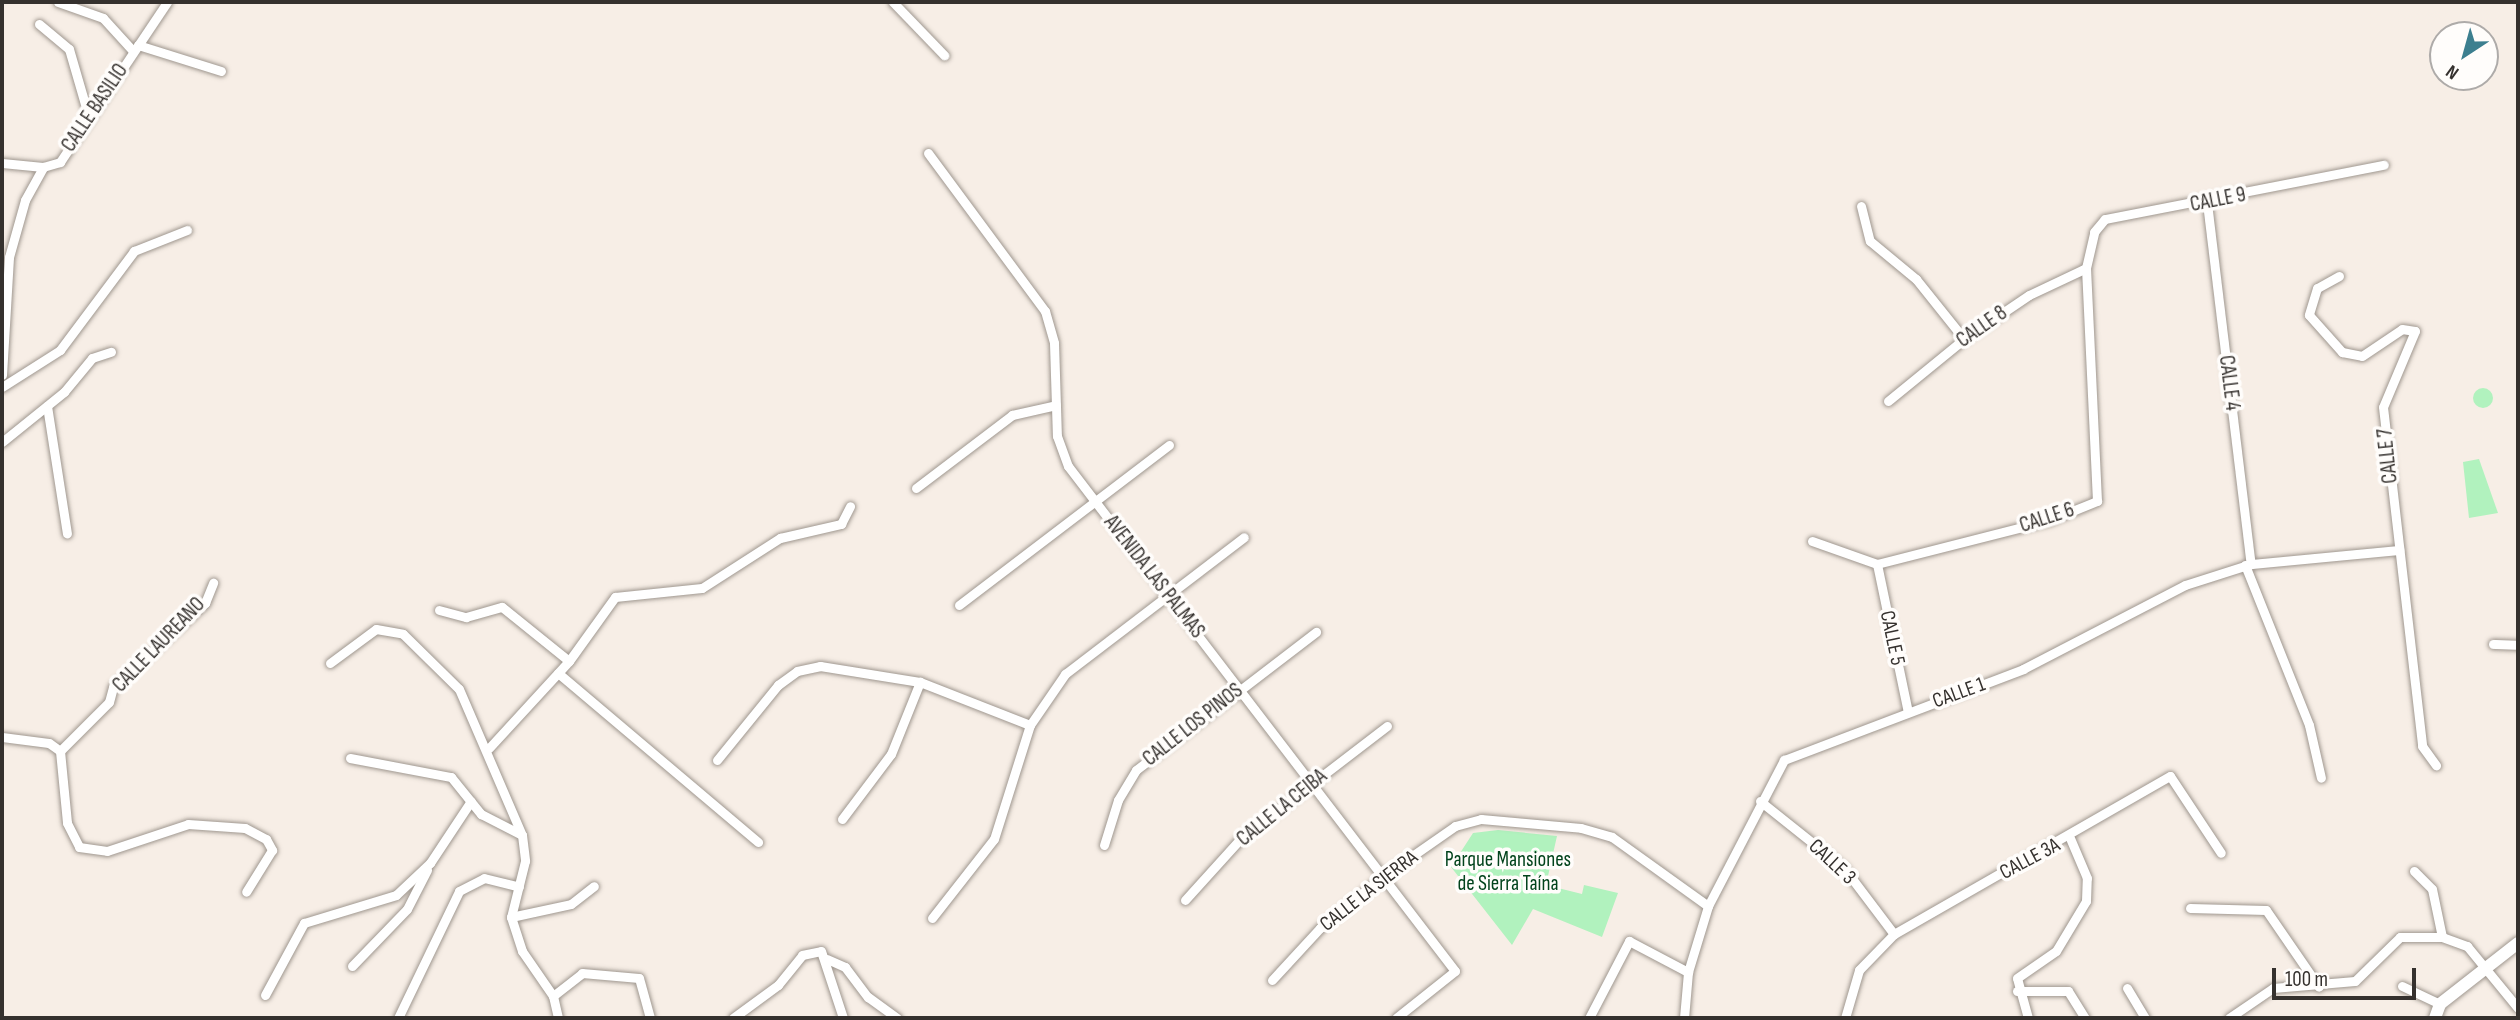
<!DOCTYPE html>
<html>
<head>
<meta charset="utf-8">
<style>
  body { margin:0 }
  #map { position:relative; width:2520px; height:1020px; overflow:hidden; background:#f7eee6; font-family:"Sofia Sans Condensed",sans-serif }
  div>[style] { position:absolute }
  .green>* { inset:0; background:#b1f2be }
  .round { border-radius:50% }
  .roads { filter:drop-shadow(0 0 2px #9f978f) drop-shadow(0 0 2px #9f978f) }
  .street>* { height:9px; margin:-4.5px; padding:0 4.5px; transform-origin:4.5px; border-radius:4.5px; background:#fff }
  .secondary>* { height:12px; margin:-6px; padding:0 6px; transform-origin:6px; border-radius:6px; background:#fff }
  span { translate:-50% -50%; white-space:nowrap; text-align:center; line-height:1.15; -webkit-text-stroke:7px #fffdfb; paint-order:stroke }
  .street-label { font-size:21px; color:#35312e }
  .park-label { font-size:21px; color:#02431c }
  .frame { position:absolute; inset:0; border:4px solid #35312e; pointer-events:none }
  .north { position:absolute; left:2429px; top:21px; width:70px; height:70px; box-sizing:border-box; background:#fffdfb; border:2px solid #aeaba9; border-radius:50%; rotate:216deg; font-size:19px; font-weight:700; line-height:28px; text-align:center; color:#35312e }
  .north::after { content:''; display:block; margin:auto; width:24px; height:32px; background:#3c7f8f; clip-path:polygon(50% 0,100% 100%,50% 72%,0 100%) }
  .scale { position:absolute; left:2272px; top:968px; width:144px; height:32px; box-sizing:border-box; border:4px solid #35312e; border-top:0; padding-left:9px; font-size:21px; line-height:24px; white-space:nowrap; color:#35312e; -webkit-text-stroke:5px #fffdfb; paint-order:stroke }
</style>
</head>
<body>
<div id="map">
  <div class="green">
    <i class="round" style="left:2473px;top:388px;width:20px;height:20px"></i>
    <i style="clip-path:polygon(2479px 459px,2498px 513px,2469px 518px,2463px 462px)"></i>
    <i style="clip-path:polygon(1498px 830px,1557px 836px,1546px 885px,1582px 894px,1584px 885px,1618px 893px,1602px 937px,1533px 909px,1512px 945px,1451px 867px,1473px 833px)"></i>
  </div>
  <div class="roads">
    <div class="street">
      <i style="left:58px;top:2px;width:48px;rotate:19.6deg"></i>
      <i style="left:103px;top:18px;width:45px;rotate:47.7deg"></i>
      <i style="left:893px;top:2px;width:74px;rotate:46.1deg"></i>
      <i style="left:39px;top:24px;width:39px;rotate:40deg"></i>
      <i style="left:69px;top:49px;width:72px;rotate:73.8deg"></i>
      <i style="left:138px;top:45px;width:87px;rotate:17.4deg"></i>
      <i style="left:928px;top:153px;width:197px;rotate:53.5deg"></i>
      <i style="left:1045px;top:311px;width:33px;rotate:74deg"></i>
      <i style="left:1054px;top:343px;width:93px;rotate:88.2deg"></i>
      <i style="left:1057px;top:436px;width:32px;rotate:70deg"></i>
      <i style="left:1068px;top:466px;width:636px;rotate:52.54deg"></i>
      <i style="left:1455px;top:971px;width:75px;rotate:141.5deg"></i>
      <i style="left:2px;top:163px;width:41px;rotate:5.6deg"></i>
      <i style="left:2207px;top:203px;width:364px;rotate:83.1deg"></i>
      <i style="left:1861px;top:206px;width:36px;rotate:76deg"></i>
      <i style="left:1870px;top:241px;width:60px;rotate:39.6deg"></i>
      <i style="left:1916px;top:279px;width:77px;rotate:51.3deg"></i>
      <i style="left:2339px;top:276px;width:25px;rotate:151deg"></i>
      <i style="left:2317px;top:288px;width:28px;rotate:107deg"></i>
      <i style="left:2309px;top:315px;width:50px;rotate:48.3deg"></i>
      <i style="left:2342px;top:352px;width:20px;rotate:11deg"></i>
      <i style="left:2362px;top:356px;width:48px;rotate:-34deg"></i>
      <i style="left:2402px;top:329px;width:13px;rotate:9deg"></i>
      <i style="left:2415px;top:331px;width:82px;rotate:112.8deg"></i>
      <i style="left:2383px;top:407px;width:341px;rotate:83.4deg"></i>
      <i style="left:2422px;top:746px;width:24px;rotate:54deg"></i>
      <i style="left:2px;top:375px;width:118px;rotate:-86.6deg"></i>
      <i style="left:9px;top:257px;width:59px;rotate:-74.3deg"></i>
      <i style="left:25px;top:200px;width:38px;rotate:-61deg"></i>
      <i style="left:43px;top:167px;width:18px;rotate:-16deg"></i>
      <i style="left:60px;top:162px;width:192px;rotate:-56.2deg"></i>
      <i style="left:2px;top:387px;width:69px;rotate:-32.5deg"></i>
      <i style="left:60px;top:350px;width:124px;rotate:-53.2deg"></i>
      <i style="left:134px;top:251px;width:57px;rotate:-21.6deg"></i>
      <i style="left:1888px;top:401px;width:98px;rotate:-39.2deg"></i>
      <i style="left:1964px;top:339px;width:78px;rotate:-34.1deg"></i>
      <i style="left:2029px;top:295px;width:63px;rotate:-25.3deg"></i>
      <i style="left:47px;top:406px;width:129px;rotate:81.1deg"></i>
      <i style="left:2px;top:442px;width:80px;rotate:-38.9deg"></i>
      <i style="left:64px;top:392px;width:44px;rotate:-50.5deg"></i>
      <i style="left:92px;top:358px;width:20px;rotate:-18deg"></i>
      <i style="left:916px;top:488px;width:121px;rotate:-37.2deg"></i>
      <i style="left:1012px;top:415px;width:45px;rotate:-12.8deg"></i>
      <i style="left:1812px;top:541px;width:69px;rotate:19.5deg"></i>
      <i style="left:1877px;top:564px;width:179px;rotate:-14.3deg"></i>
      <i style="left:2050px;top:520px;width:51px;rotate:-22deg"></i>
      <i style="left:2097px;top:501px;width:233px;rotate:-92.7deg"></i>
      <i style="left:2086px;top:268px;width:37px;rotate:-77deg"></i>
      <i style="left:2094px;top:232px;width:17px;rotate:-50deg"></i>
      <i style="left:2105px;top:219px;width:284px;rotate:-11deg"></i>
      <i style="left:1877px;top:564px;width:151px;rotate:78.2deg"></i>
      <i style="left:2245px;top:565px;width:172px;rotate:68.2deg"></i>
      <i style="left:2309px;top:725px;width:54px;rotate:77.2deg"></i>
      <i style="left:959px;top:605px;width:264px;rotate:-37.3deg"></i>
      <i style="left:439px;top:610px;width:28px;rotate:15deg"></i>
      <i style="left:466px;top:617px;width:37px;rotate:-16deg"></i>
      <i style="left:502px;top:607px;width:86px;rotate:38.9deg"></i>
      <i style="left:2493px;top:644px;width:25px;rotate:2deg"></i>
      <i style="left:330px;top:663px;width:57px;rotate:-36.5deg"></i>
      <i style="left:376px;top:629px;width:27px;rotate:10deg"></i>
      <i style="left:403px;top:634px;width:78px;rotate:44.5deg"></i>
      <i style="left:459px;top:689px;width:159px;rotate:66.7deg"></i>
      <i style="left:522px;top:835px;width:26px;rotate:83deg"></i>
      <i style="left:525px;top:861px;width:58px;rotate:104deg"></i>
      <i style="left:511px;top:917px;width:36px;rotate:72deg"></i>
      <i style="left:522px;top:951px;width:55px;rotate:55.4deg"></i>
      <i style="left:553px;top:996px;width:23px;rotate:77deg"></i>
      <i style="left:558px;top:673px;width:262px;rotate:40.2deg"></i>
      <i style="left:2px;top:737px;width:47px;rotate:7.3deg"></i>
      <i style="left:49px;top:743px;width:14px;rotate:36deg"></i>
      <i style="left:489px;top:748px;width:118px;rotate:-47.4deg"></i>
      <i style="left:569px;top:661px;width:79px;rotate:-54.3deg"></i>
      <i style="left:615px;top:597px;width:87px;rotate:-5.9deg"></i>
      <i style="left:702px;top:588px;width:93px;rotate:-32.7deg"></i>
      <i style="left:780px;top:538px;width:63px;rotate:-12.9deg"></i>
      <i style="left:841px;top:524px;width:20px;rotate:-63deg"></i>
      <i style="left:60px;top:751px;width:72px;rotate:84.4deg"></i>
      <i style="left:67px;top:823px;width:27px;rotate:63deg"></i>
      <i style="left:79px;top:847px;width:28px;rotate:8deg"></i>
      <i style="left:107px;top:851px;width:85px;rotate:-18.4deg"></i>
      <i style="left:188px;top:824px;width:57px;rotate:4deg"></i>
      <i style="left:245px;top:828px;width:24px;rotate:28deg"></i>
      <i style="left:266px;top:839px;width:13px;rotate:61deg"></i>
      <i style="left:272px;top:850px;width:49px;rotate:121.8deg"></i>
      <i style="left:60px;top:751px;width:69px;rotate:-45deg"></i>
      <i style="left:109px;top:702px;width:16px;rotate:-75deg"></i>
      <i style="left:113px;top:687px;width:125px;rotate:-42.4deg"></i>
      <i style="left:205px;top:603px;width:22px;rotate:-68deg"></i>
      <i style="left:350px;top:758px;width:103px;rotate:10.7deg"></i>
      <i style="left:451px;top:777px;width:48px;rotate:51deg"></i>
      <i style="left:481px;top:814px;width:46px;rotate:27.1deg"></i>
      <i style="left:717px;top:760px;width:97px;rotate:-50.9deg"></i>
      <i style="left:778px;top:685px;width:24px;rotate:-36deg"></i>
      <i style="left:797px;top:671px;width:24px;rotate:-12deg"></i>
      <i style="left:820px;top:666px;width:101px;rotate:9.1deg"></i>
      <i style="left:920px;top:682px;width:118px;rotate:21.4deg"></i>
      <i style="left:1760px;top:801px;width:107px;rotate:38.6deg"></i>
      <i style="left:1844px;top:868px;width:83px;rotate:52.9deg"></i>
      <i style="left:842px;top:819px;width:81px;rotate:-53deg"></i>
      <i style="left:891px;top:754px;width:78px;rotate:-68.1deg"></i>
      <i style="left:1104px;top:845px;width:47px;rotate:-72.7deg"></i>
      <i style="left:1118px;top:800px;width:35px;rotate:-59deg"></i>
      <i style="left:1136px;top:770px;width:227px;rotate:-37.5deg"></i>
      <i style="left:2414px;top:871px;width:25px;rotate:45deg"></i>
      <i style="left:2432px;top:889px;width:49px;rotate:78.2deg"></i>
      <i style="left:2442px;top:937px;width:27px;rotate:20deg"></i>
      <i style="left:2467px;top:946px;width:80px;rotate:50.6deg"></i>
      <i style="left:1185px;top:900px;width:84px;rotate:-47.9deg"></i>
      <i style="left:1241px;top:838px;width:184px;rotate:-37.5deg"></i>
      <i style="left:2190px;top:908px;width:76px;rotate:1.5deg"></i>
      <i style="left:2266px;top:910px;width:93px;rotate:55.5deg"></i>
      <i style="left:511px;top:917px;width:61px;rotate:-12.2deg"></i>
      <i style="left:571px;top:904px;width:29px;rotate:-38deg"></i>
      <i style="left:932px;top:918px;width:100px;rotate:-51.9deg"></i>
      <i style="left:994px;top:839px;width:120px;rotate:-72.5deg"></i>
      <i style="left:1030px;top:725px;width:62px;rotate:-55.5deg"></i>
      <i style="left:1065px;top:674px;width:225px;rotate:-37.4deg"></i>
      <i style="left:827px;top:959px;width:20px;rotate:24deg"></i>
      <i style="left:845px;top:967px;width:38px;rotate:53deg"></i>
      <i style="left:868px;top:997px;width:36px;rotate:36deg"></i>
      <i style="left:352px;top:966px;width:79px;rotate:-46deg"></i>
      <i style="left:407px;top:909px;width:44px;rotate:-62.9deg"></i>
      <i style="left:1272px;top:980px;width:71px;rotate:-47.3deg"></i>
      <i style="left:1320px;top:928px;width:80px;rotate:-39.4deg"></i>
      <i style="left:1382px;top:877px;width:89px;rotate:-34.9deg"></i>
      <i style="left:1455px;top:826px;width:27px;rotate:-15deg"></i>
      <i style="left:1481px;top:819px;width:100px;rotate:5.1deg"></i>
      <i style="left:1581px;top:828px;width:32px;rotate:16deg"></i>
      <i style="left:1612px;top:837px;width:118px;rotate:35.7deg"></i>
      <i style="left:2402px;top:986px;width:42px;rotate:25.3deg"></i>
      <i style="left:2127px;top:988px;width:35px;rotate:59deg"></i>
      <i style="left:2017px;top:991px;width:51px"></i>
      <i style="left:2068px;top:991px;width:32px;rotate:58deg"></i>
      <i style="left:265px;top:995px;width:82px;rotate:-61.6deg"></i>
      <i style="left:304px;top:923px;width:96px;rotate:-16.9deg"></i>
      <i style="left:396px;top:895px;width:47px;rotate:-43.3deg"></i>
      <i style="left:430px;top:863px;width:74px;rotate:-56.5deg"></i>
      <i style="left:553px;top:996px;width:37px;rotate:-38deg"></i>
      <i style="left:582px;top:973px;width:57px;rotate:5deg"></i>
      <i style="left:639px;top:978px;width:41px;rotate:74.6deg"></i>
      <i style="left:398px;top:1018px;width:141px;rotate:-64.3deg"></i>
      <i style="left:459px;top:891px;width:28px;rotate:-27deg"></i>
      <i style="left:484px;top:878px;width:36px;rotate:14deg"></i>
      <i style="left:733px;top:1018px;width:56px;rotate:-36.3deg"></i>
      <i style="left:778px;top:985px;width:38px;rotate:-51deg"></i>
      <i style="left:802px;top:955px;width:19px;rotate:-12deg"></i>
      <i style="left:821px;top:951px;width:71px;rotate:71.8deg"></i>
      <i style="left:1589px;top:1018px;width:87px;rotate:-62.5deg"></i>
      <i style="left:1629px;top:941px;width:67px;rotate:27.7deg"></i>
      <i style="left:1684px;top:1018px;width:46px;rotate:-85deg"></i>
      <i style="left:1688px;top:972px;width:69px;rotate:-73.1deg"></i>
      <i style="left:1708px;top:906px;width:165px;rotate:-62.5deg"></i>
      <i style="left:1784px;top:760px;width:256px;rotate:-20.8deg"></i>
      <i style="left:2023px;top:669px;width:182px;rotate:-27.4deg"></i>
      <i style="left:2185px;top:585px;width:69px;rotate:-17.7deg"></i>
      <i style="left:2251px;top:564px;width:149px;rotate:-5.4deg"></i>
      <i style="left:1845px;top:1018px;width:50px;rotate:-73.7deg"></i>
      <i style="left:1859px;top:970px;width:50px;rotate:-45.8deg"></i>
      <i style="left:1894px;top:934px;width:318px;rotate:-29.8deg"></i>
      <i style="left:2170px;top:776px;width:92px;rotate:56.5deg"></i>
      <i style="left:2028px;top:1018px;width:41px;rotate:-105.4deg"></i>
      <i style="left:2017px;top:978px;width:47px;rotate:-34.7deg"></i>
      <i style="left:2056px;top:951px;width:58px;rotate:-59deg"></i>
      <i style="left:2086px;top:901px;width:23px;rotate:-88deg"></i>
      <i style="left:2087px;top:878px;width:43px;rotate:-113deg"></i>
      <i style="left:2229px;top:1018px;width:53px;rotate:-34.3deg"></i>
      <i style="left:2273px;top:988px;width:82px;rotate:-4.9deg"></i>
      <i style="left:2355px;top:981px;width:63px;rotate:-44.4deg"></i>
      <i style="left:2400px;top:937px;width:42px"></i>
    </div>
    <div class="secondary">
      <i style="left:2435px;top:1018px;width:15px;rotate:-70deg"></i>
      <i style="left:2440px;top:1004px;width:99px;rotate:-38deg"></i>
    </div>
  </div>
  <div class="street-label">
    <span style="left:95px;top:108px;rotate:-56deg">CALLE BASILIO</span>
    <span style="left:2218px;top:200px;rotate:-11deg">CALLE 9</span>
    <span style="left:1982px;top:327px;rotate:-35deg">CALLE 8</span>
    <span style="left:2229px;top:383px;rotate:83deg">CALLE 4</span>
    <span style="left:2388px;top:456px;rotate:-96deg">CALLE 7</span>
    <span style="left:2047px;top:518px;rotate:-18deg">CALLE 6</span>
    <span style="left:1154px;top:577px;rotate:52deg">AVENIDA LAS PALMAS</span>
    <span style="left:1892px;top:638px;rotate:78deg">CALLE 5</span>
    <span style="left:159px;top:645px;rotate:-46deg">CALLE LAUREANO</span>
    <span style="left:1959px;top:693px;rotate:-20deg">CALLE 1</span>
    <span style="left:1193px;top:725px;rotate:-38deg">CALLE LOS PINOS</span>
    <span style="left:1282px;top:808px;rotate:-39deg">CALLE LA CEIBA</span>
    <span style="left:2030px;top:859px;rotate:-28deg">CALLE 3A</span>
    <span style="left:1832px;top:862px;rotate:43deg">CALLE 3</span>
    <span style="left:1369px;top:891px;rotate:-38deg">CALLE LA SIERRA</span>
  </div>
  <div class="park-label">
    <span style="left:1508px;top:872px">Parque Mansiones<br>de Sierra Taína</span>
  </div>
  <div class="frame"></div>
  <div class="north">N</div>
  <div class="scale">100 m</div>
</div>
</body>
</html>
